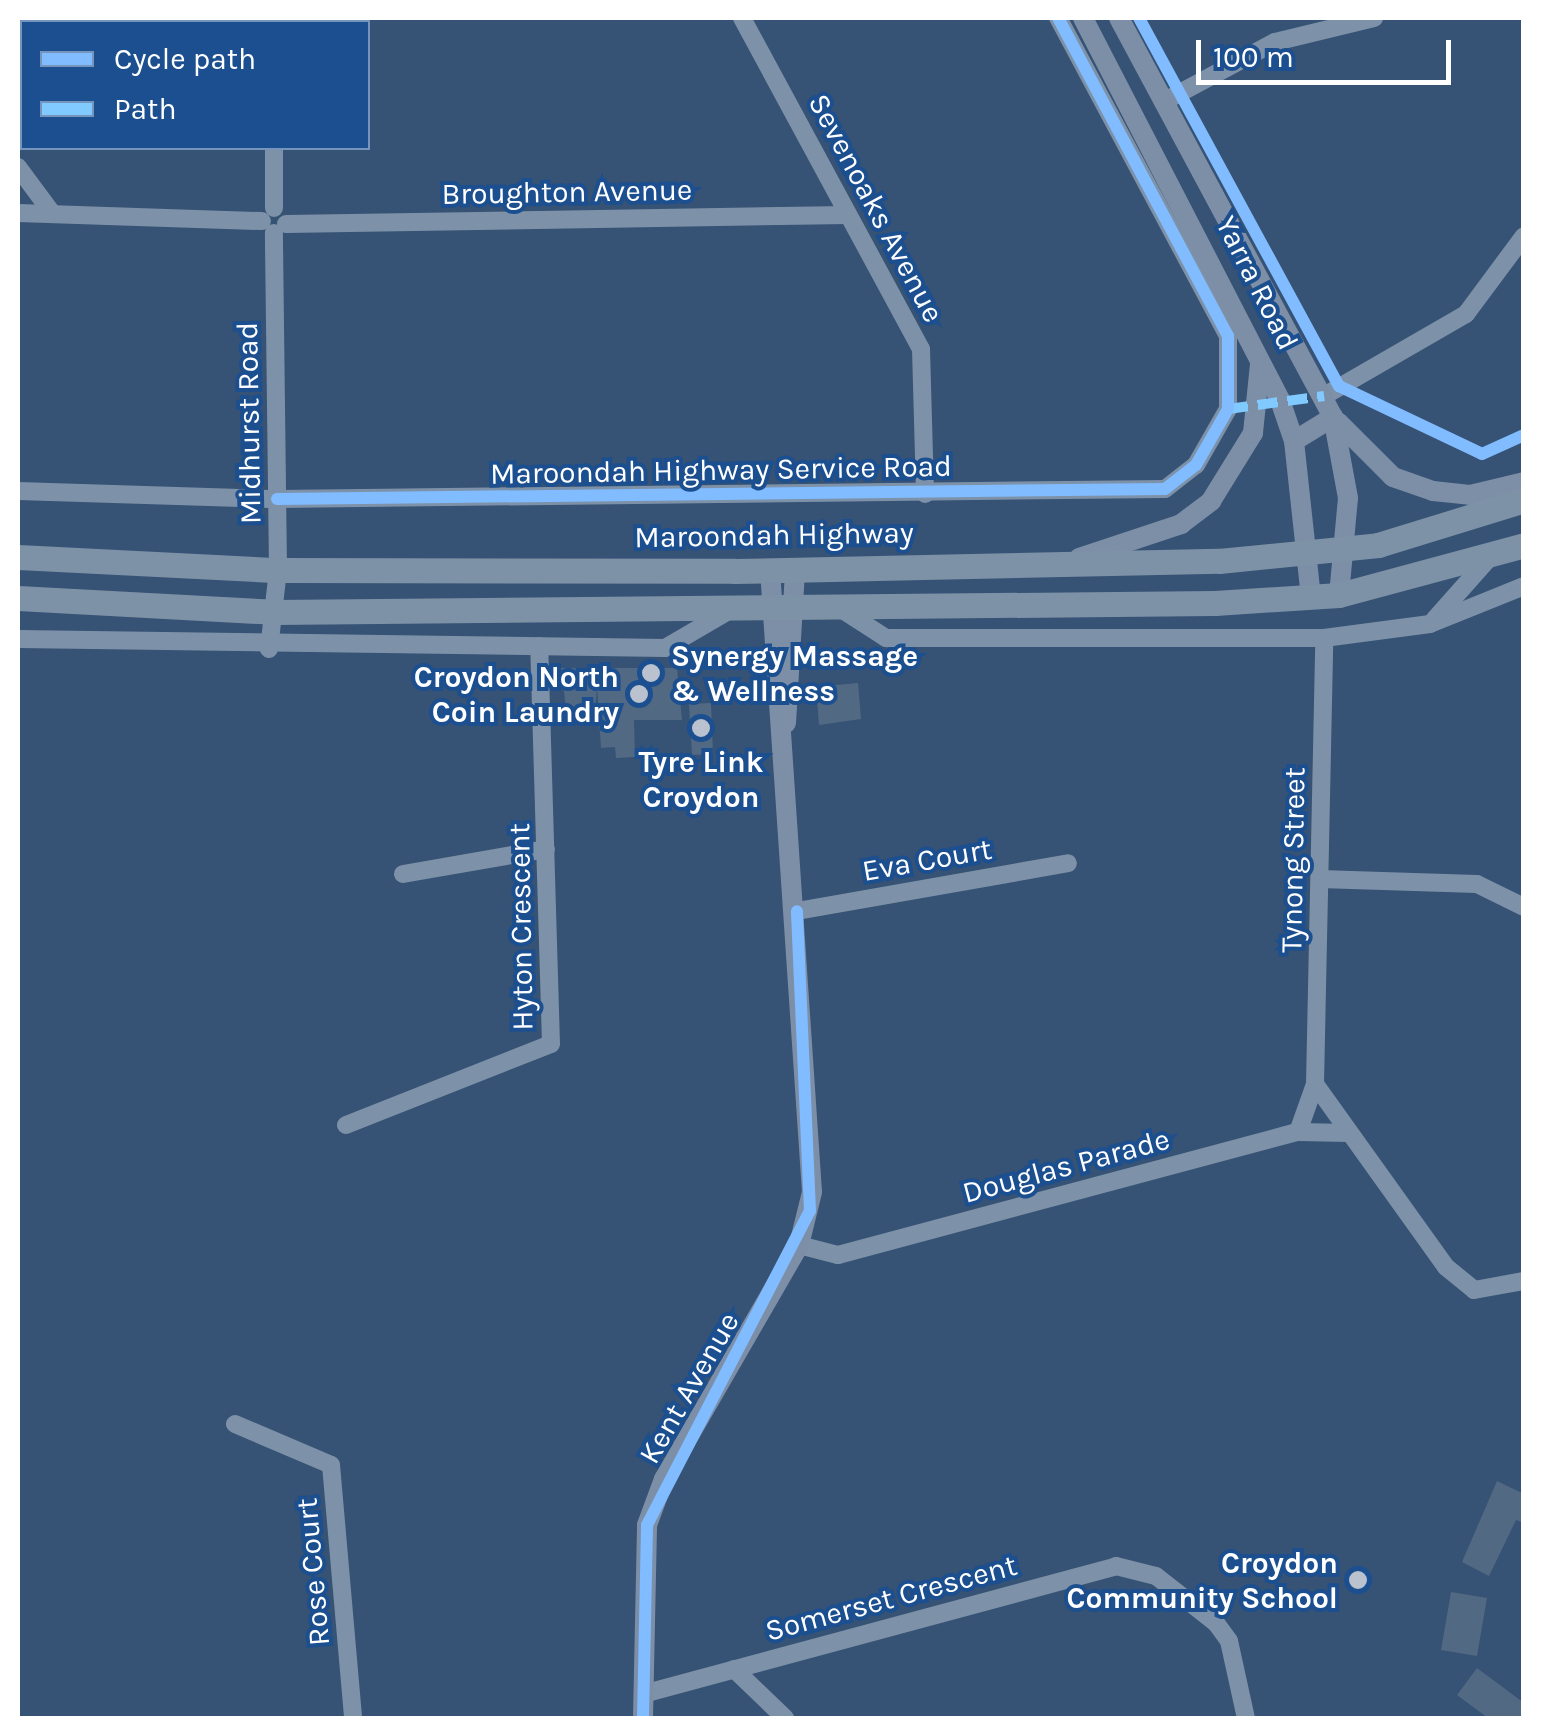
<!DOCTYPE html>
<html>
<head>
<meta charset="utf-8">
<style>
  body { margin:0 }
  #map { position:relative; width:1541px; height:1736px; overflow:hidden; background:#365274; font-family:Karla,sans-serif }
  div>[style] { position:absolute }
  .building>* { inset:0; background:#526984 }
  .minor>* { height:18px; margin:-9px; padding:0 9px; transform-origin:9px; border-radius:9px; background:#7d92a8 }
  .major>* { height:20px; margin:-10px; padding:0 10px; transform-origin:10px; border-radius:10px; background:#7d8ea7 }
  .highway>* { height:25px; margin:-12.5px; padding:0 12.5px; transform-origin:12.5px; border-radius:12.5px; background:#7e92a7 }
  .quiet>* { height:10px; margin-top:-5px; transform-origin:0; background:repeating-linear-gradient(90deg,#80caff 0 20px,transparent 0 30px) }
  .cycleway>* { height:12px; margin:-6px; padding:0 6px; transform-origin:6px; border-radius:6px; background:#80bcff }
  .dots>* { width:28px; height:28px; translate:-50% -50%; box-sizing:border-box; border:5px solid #1b4f8f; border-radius:50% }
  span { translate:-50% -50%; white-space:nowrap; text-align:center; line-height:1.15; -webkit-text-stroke:8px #1b4f8f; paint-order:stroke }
  .street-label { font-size:30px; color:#fff }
  .poi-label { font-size:30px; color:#fff; font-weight:700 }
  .left { translate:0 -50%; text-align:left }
  .right { translate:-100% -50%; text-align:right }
  .frame { position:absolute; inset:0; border:20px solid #fff; pointer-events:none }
  .legend { position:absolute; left:20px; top:20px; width:350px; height:130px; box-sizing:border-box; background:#1b4f8f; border:2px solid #7695bc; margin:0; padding:12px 18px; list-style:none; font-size:30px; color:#fff }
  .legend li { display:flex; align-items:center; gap:20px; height:50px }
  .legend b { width:50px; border:2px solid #7695bc }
  .scale { position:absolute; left:1196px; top:40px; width:255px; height:45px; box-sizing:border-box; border:5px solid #fff; border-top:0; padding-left:12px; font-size:30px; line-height:35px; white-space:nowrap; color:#fff; -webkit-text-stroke:8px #1b4f8f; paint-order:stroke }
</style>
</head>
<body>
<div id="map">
  <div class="building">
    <i style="clip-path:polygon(561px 668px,677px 668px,682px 720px,634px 720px,635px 757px,616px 758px,615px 747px,601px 748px,597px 687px,594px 723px,567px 716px)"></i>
    <i style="clip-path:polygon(858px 683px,861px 719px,819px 725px,816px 687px)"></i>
    <i style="clip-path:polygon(711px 703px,713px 754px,692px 755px,689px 704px)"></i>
    <i style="clip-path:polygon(1497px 1481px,1524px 1494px,1524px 1523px,1516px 1520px,1489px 1576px,1462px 1562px)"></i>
    <i style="clip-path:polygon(1451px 1592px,1487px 1598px,1477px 1656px,1441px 1650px)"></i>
    <i style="clip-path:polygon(1477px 1668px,1524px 1703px,1524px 1718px,1488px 1718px,1457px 1695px)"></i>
  </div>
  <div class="minor">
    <i style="left:273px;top:18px;width:4px;rotate:90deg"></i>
    <i style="left:742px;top:18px;width:376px;rotate:61.6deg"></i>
    <i style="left:921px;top:349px;width:145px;rotate:88.4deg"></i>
    <i style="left:1163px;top:102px;width:127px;rotate:-28.2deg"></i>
    <i style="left:1275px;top:42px;width:102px;rotate:-13.6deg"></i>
    <i style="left:274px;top:148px;width:60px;rotate:90deg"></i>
    <i style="left:18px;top:167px;width:57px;rotate:53.5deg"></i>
    <i style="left:18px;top:213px;width:244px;rotate:1.9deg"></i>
    <i style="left:286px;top:224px;width:562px;rotate:-0.92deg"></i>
    <i style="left:1324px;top:396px;width:164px;rotate:-30deg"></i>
    <i style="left:1466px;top:314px;width:97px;rotate:-53.4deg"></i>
    <i style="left:18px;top:491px;width:259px;rotate:1.8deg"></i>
    <i style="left:277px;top:499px;width:888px;rotate:-0.65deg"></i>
    <i style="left:1165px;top:489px;width:39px;rotate:-38deg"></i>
    <i style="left:1196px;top:465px;width:64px;rotate:-60.3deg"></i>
    <i style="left:1228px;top:409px;width:73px;rotate:-90deg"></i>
    <i style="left:1228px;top:336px;width:361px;rotate:-118.1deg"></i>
    <i style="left:841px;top:609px;width:54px;rotate:32.8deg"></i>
    <i style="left:886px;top:638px;width:438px"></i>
    <i style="left:1324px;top:638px;width:107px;rotate:-7.5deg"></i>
    <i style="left:1430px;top:624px;width:101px;rotate:-22deg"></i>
    <i style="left:1434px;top:620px;width:84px;rotate:-48.4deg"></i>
    <i style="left:18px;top:639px;width:647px;rotate:0.8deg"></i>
    <i style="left:665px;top:648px;width:75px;rotate:-30.3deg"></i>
    <i style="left:269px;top:649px;width:80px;rotate:-83.5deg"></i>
    <i style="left:278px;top:570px;width:337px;rotate:-90.7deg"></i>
    <i style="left:403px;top:874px;width:145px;rotate:-9.9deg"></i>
    <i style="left:1320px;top:879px;width:157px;rotate:1.8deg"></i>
    <i style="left:1477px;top:884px;width:52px;rotate:26.1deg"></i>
    <i style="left:797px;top:911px;width:275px;rotate:-10deg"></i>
    <i style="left:1315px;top:1084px;width:225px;rotate:54.4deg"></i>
    <i style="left:1446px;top:1267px;width:36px;rotate:39deg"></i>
    <i style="left:1474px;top:1290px;width:51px;rotate:-10.2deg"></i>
    <i style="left:346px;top:1125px;width:220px;rotate:-21.6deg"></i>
    <i style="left:551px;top:1044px;width:398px;rotate:-91.7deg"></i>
    <i style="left:1298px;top:1132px;width:51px;rotate:-70.5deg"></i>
    <i style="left:1315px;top:1084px;width:446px;rotate:-88.8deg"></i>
    <i style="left:799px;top:1245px;width:40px;rotate:14.4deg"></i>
    <i style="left:838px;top:1255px;width:476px;rotate:-15deg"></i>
    <i style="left:1298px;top:1132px;width:51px;rotate:1.1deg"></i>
    <i style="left:235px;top:1424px;width:104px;rotate:23.1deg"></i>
    <i style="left:331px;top:1465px;width:254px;rotate:85deg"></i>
    <i style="left:734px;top:1669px;width:71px;rotate:43.9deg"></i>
    <i style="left:643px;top:1694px;width:490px;rotate:-15.1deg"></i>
    <i style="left:1116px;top:1566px;width:41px;rotate:14deg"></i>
    <i style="left:1156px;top:1576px;width:76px;rotate:38.1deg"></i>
    <i style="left:1216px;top:1623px;width:22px;rotate:54deg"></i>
    <i style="left:1229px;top:1641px;width:79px;rotate:77.6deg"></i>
  </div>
  <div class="major">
    <i style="left:1083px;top:18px;width:430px;rotate:62.7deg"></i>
    <i style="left:1280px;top:400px;width:43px;rotate:71.1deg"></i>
    <i style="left:1294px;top:441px;width:158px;rotate:83.8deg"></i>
    <i style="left:1119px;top:18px;width:453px;rotate:61.8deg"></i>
    <i style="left:1333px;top:417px;width:82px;rotate:79.5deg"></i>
    <i style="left:1348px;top:498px;width:97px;rotate:95.3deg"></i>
    <i style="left:1338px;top:422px;width:78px;rotate:45deg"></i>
    <i style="left:1393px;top:477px;width:42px;rotate:19.3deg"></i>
    <i style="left:1433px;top:491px;width:37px;rotate:6deg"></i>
    <i style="left:1470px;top:495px;width:56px;rotate:-13.5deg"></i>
    <i style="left:1294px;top:441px;width:46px;rotate:-31.6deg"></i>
    <i style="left:1079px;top:558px;width:108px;rotate:-18.4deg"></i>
    <i style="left:1181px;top:524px;width:38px;rotate:-37deg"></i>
    <i style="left:1211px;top:501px;width:80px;rotate:-58.3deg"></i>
    <i style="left:1253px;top:433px;width:69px;rotate:-84.2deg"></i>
    <i style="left:786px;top:723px;width:153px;rotate:-86.6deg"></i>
    <i style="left:643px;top:1718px;width:193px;rotate:-88.8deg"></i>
    <i style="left:647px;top:1525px;width:49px;rotate:-69.7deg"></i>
    <i style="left:664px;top:1479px;width:270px;rotate:-60deg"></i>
    <i style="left:799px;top:1245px;width:55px;rotate:-76.2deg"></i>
    <i style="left:812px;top:1192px;width:623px;rotate:-93.86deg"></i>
  </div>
  <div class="highway">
    <i style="left:18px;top:557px;width:260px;rotate:2.9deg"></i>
    <i style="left:278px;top:570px;width:456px;rotate:0.1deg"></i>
    <i style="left:734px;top:571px;width:485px;rotate:-1.2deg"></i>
    <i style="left:1219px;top:561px;width:160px;rotate:-5.7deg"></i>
    <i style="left:1378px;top:545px;width:153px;rotate:-17.1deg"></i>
    <i style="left:18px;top:598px;width:256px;rotate:3.1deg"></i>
    <i style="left:274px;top:612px;width:941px;rotate:-0.55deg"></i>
    <i style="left:1215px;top:603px;width:124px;rotate:-3.7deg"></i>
    <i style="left:1339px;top:595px;width:192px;rotate:-15.1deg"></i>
  </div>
  <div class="quiet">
    <i style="left:1228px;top:409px;width:97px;rotate:-7.7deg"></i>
  </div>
  <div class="cycleway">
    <i style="left:1139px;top:18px;width:419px;rotate:61.5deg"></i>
    <i style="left:1339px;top:386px;width:158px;rotate:25.4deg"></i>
    <i style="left:1482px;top:454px;width:46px;rotate:-24.3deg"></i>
    <i style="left:277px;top:499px;width:888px;rotate:-0.65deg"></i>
    <i style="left:1165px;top:489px;width:39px;rotate:-38deg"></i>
    <i style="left:1196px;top:465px;width:64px;rotate:-60.3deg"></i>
    <i style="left:1228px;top:409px;width:73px;rotate:-90deg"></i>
    <i style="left:1228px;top:336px;width:361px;rotate:-118.1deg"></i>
    <i style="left:643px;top:1718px;width:193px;rotate:-88.8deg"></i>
    <i style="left:647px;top:1525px;width:354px;rotate:-62.6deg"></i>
    <i style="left:810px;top:1211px;width:300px;rotate:-92.5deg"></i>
  </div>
  <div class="dots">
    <i style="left:651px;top:673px;background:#b9c2ce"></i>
    <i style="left:639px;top:694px;background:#b9c2ce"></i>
    <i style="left:701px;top:728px;background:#b9c2ce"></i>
    <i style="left:1358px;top:1580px;background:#b9c2ce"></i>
  </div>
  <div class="street-label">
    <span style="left:567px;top:192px;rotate:-1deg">Broughton Avenue</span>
    <span style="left:876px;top:208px;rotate:62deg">Sevenoaks Avenue</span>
    <span style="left:1257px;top:283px;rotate:63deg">Yarra Road</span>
    <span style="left:249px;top:423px;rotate:-91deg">Midhurst Road</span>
    <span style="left:721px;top:470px;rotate:-1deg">Maroondah Highway Service Road</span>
    <span style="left:774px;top:535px;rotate:-1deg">Maroondah Highway</span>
    <span style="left:927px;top:860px;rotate:-10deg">Eva Court</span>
    <span style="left:1293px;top:860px;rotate:-89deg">Tynong Street</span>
    <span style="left:521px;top:927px;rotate:-91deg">Hyton Crescent</span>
    <span style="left:1066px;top:1166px;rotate:-15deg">Douglas Parade</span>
    <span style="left:689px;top:1388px;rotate:-60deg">Kent Avenue</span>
    <span style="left:313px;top:1572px;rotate:-95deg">Rose Court</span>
    <span style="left:891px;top:1598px;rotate:-15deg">Somerset Crescent</span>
  </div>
  <div class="poi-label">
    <span class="left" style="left:671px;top:673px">Synergy Massage<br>&amp; Wellness</span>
    <span class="right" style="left:619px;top:694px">Croydon North<br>Coin Laundry</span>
    <span style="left:701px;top:779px">Tyre Link<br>Croydon</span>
    <span class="right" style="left:1338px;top:1580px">Croydon<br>Community School</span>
  </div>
  <div class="frame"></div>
  <ul class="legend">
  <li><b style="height:12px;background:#80bcff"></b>Cycle path</li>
  <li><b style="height:12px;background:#80caff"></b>Path</li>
  </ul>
  <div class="scale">100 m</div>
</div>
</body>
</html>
